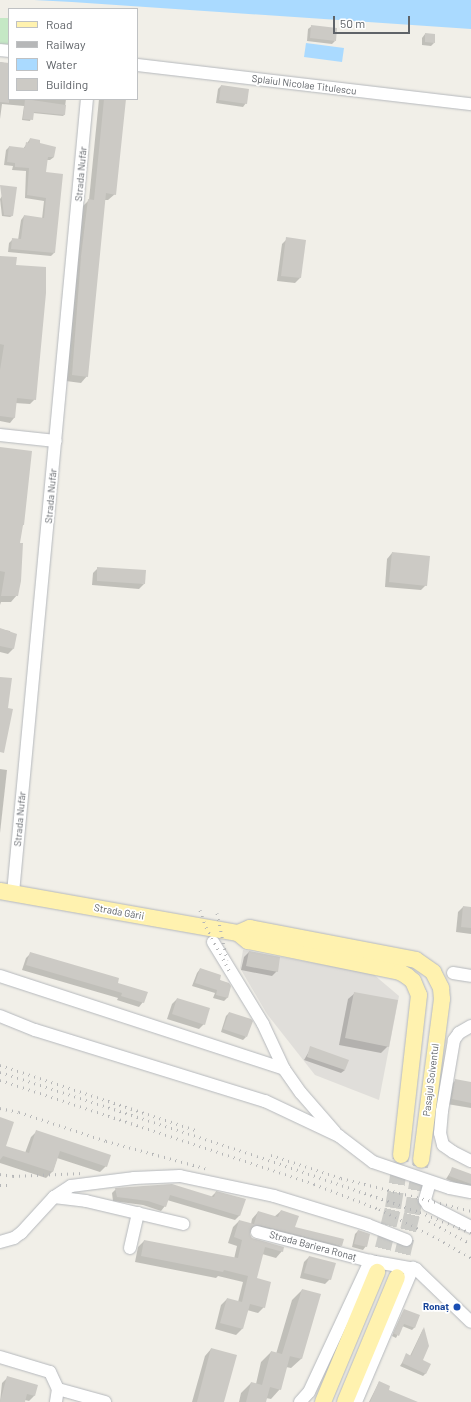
<!DOCTYPE html>
<html>
<head>
<meta charset="utf-8">
<style>
  body { margin:0 }
  #map { position:relative; width:471px; height:1402px; overflow:hidden; background:#f1efe8; font-family:Barlow,sans-serif }
  div>[style] { position:absolute }
  .industrial>* { inset:0; background:#e0deda }
  .green>* { inset:0; background:#c5e8c5 }
  .water>* { inset:0; background:#aadaff }
  .shadow>* { inset:0; background:#0003 }
  .building>* { inset:0; background:#cccac5 }
  .major-tunnel>* { height:16px; margin-top:-8px; transform-origin:0; background:repeating-linear-gradient(90deg,#ccccc8 0 16px,transparent 0 24px) }
  .roads { filter:drop-shadow(0 0 1px #b5b8bc) drop-shadow(0 0 1px #b5b8bc) }
  .minor>* { height:12px; margin:-6px; padding:0 6px; transform-origin:6px; border-radius:6px; background:#fff }
  .major>* { height:16px; margin:-8px; padding:0 8px; transform-origin:8px; border-radius:8px; background:#fff2af }
  .rail>* { height:3px; margin-top:-1.5px; transform-origin:0; background:repeating-linear-gradient(90deg,#b6b7b8 0 1px,transparent 0 6px) }
  .dots>* { width:11px; height:11px; translate:-50% -50%; box-sizing:border-box; border:2px solid #fff; border-radius:50% }
  span { translate:-50% -50%; white-space:nowrap; text-align:center; line-height:1.15; -webkit-text-stroke:3.5px #fff; paint-order:stroke }
  .street-label { font-size:10px; color:#5f6368 }
  .transit-label { font-size:10px; color:#164399; font-weight:700 }
  .right { translate:-100% -50%; text-align:right }
  .legend { position:absolute; left:8px; top:8px; width:130px; height:92px; box-sizing:border-box; background:#fff; border:1px solid #bfc1c3; margin:0; padding:5px 7px; list-style:none; font-size:12px; color:#5f6368 }
  .legend li { display:flex; align-items:center; gap:8px; height:20px }
  .legend b { width:20px; border:1px solid #bfc1c3 }
  .scale { position:absolute; left:333px; top:16px; width:77px; height:18px; box-sizing:border-box; border:2px solid #5f6368; border-top:0; padding-left:5px; font-size:12px; line-height:14px; white-space:nowrap; color:#5f6368; -webkit-text-stroke:3px #fff; paint-order:stroke }
</style>
</head>
<body>
<div id="map">
  <div class="industrial">
    <i style="clip-path:polygon(243px 950px,373px 974px,399px 996px,379px 1100px,315px 1075px,267px 1014px,240px 968px)"></i>
  </div>
  <div class="green">
    <i style="clip-path:polygon(0 18px,9px 18px,9px 45px,0 44px)"></i>
  </div>
  <div class="water">
    <i style="clip-path:polygon(34px 0,471px 0,471px 29px,72px 2px)"></i>
    <i style="clip-path:polygon(306px 43px,344px 48px,342px 62px,304px 57px)"></i>
  </div>
  <div class="shadow">
    <i style="clip-path:polygon(312px 26px,335px 41px,332px 44px,307px 41px,308px 29px)"></i>
    <i style="clip-path:polygon(425px 34px,434px 43px,431px 46px,422px 45px,422px 38px)"></i>
    <i style="clip-path:polygon(0 62px,9px 64px,9px 99px,66px 99px,64px 115px,63px 116px,33px 113px,30px 121px,22px 120px,24px 106px,2px 104px,0 119px)"></i>
    <i style="clip-path:polygon(221px 86px,246px 103px,243px 107px,216px 103px,218px 89px)"></i>
    <i style="clip-path:polygon(99px 99px,125px 99px,115px 194px,108px 200px,104px 200px,87px 376px,81px 383px,66px 381px,82px 207px,89px 200px)"></i>
    <i style="clip-path:polygon(30px 139px,54px 157px,50px 160px,47px 160px,45px 173px,54px 253px,51px 256px,8px 252px,9px 243px,12px 240px,18px 240px,21px 220px,24px 216px,42px 219px,44px 201px,25px 198px,26px 171px,12px 170px,13px 166px,4px 165px,6px 150px,9px 147px,23px 149px)"></i>
    <i style="clip-path:polygon(2px 196px,12px 216px,10px 217px,2px 216px,0 199px)"></i>
    <i style="clip-path:polygon(287px 239px,304px 241px,300px 278px,295px 283px,277px 281px,282px 244px)"></i>
    <i style="clip-path:polygon(0 257px,15px 266px,35px 399px,30px 404px,15px 403px,14px 418px,10px 423px,0 421px)"></i>
    <i style="clip-path:polygon(0 448px,23px 525px,21px 527px,19px 544px,17px 595px,11px 602px,1px 602px,0 605px)"></i>
    <i style="clip-path:polygon(392px 553px,426px 585px,421px 590px,385px 587px,387px 559px)"></i>
    <i style="clip-path:polygon(98px 568px,144px 584px,139px 589px,92px 585px,93px 573px)"></i>
    <i style="clip-path:polygon(0 629px,10px 631px,13px 649px,8px 654px,0 652px)"></i>
    <i style="clip-path:polygon(0 769px,7px 770px,0 833px)"></i>
    <i style="clip-path:polygon(463px 907px,471px 908px,471px 934px,456px 932px,458px 912px)"></i>
    <i style="clip-path:polygon(249px 952px,277px 971px,272px 976px,241px 970px,244px 957px)"></i>
    <i style="clip-path:polygon(31px 953px,117px 984px,143px 1002px,139px 1007px,117px 1000px,118px 998px,22px 970px,26px 958px)"></i>
    <i style="clip-path:polygon(200px 969px,230px 986px,227px 998px,224px 1001px,213px 998px,215px 993px,192px 986px,197px 973px)"></i>
    <i style="clip-path:polygon(355px 993px,388px 1046px,381px 1053px,339px 1045px,348px 999px)"></i>
    <i style="clip-path:polygon(177px 999px,204px 1024px,199px 1029px,167px 1019px,172px 1004px)"></i>
    <i style="clip-path:polygon(229px 1013px,246px 1037px,243px 1040px,221px 1032px,226px 1016px)"></i>
    <i style="clip-path:polygon(311px 1048px,345px 1070px,341px 1073px,304px 1060px)"></i>
    <i style="clip-path:polygon(455px 1081px,471px 1084px,471px 1108px,447px 1104px,450px 1086px)"></i>
    <i style="clip-path:polygon(0 1118px,5px 1147px,25px 1153px,31px 1137px,37px 1131px,106px 1166px,100px 1172px,57px 1158px,53px 1171px,46px 1178px,0 1163px)"></i>
    <i style="clip-path:polygon(453px 1168px,471px 1175px,471px 1189px,446px 1179px)"></i>
    <i style="clip-path:polygon(116px 1189px,211px 1197px,216px 1192px,244px 1199px,239px 1216px,235px 1220px,167px 1200px,165px 1206px,161px 1211px,143px 1205px,113px 1201px,112px 1193px)"></i>
    <i style="clip-path:polygon(281px 1211px,294px 1228px,341px 1246px,335px 1252px,249px 1231px,249px 1234px,251px 1238px,282px 1251px,276px 1258px,262px 1254px,256px 1279px,264px 1307px,258px 1313px,247px 1310px,242px 1329px,236px 1335px,215px 1329px,221px 1305px,227px 1299px,238px 1302px,243px 1282px,218px 1276px,216px 1278px,135px 1262px,138px 1247px,144px 1241px,234px 1259px,237px 1246px,228px 1243px,233px 1227px,239px 1221px,251px 1224px,252px 1219px,258px 1212px,274px 1217px)"></i>
    <i style="clip-path:polygon(358px 1231px,366px 1246px,363px 1250px,352px 1247px,355px 1234px)"></i>
    <i style="clip-path:polygon(309px 1257px,330px 1279px,325px 1284px,300px 1278px,304px 1262px)"></i>
    <i style="clip-path:polygon(302px 1290px,301px 1359px,291px 1368px,286px 1367px,280px 1389px,271px 1399px,266px 1398px,265px 1402px,239px 1402px,241px 1393px,251px 1383px,256px 1384px,261px 1362px,271px 1352px,276px 1354px,292px 1300px)"></i>
    <i style="clip-path:polygon(404px 1310px,419px 1316px,414px 1328px,412px 1330px,402px 1326px,396px 1338px,392px 1336px)"></i>
    <i style="clip-path:polygon(423px 1329px,421px 1361px,426px 1373px,423px 1376px,400px 1366px,407px 1355px,410px 1356px)"></i>
    <i style="clip-path:polygon(211px 1349px,223px 1402px,192px 1402px,205px 1356px)"></i>
    <i style="clip-path:polygon(7px 1378px,37px 1386px,34px 1396px,29px 1401px,25px 1400px,24px 1402px,0 1402px,2px 1383px)"></i>
    <i style="clip-path:polygon(379px 1382px,387px 1390px,412px 1402px,369px 1402px)"></i>
  </div>
  <div class="building">
    <i style="clip-path:polygon(311px 25px,337px 28px,336px 41px,310px 38px)"></i>
    <i style="clip-path:polygon(425px 33px,435px 34px,435px 43px,425px 42px)"></i>
    <i style="clip-path:polygon(0 62px,9px 63px,9px 103px,0 102px)"></i>
    <i style="clip-path:polygon(221px 85px,249px 89px,247px 104px,219px 100px)"></i>
    <i style="clip-path:polygon(25px 99px,66px 105px,65px 115px,34px 112px,33px 120px,23px 119px)"></i>
    <i style="clip-path:polygon(104px 99px,126px 99px,116px 195px,106px 193px,88px 377px,72px 375px,81px 256px,88px 199px,94px 200px)"></i>
    <i style="clip-path:polygon(30px 138px,40px 140px,40px 143px,56px 147px,54px 157px,48px 157px,46px 172px,63px 174px,55px 253px,11px 249px,12px 238px,21px 239px,24px 215px,44px 218px,46px 198px,27px 195px,29px 168px,15px 167px,15px 163px,7px 162px,9px 146px,25px 148px,26px 142px,29px 143px)"></i>
    <i style="clip-path:polygon(0 185px,17px 187px,13px 216px,4px 215px)"></i>
    <i style="clip-path:polygon(286px 237px,306px 240px,301px 278px,281px 276px)"></i>
    <i style="clip-path:polygon(0 256px,17px 257px,16px 265px,46px 267px,46px 293px,36px 400px,17px 398px,15px 418px,0 416px,0 370px,4px 345px,0 344px)"></i>
    <i style="clip-path:polygon(0 447px,32px 451px,24px 525px,23px 525px,20px 543px,23px 543px,21px 581px,18px 596px,1px 596px,5px 572px,0 571px)"></i>
    <i style="clip-path:polygon(392px 552px,430px 556px,427px 586px,389px 582px)"></i>
    <i style="clip-path:polygon(97px 567px,146px 570px,145px 584px,97px 581px)"></i>
    <i style="clip-path:polygon(0 628px,17px 634px,14px 649px,0 646px)"></i>
    <i style="clip-path:polygon(0 677px,12px 678px,8px 708px,13px 709px,4px 753px,0 752px)"></i>
    <i style="clip-path:polygon(463px 906px,471px 907px,471px 928px,461px 927px)"></i>
    <i style="clip-path:polygon(249px 951px,280px 957px,278px 972px,246px 966px)"></i>
    <i style="clip-path:polygon(30px 952px,119px 978px,118px 983px,148px 992px,144px 1003px,121px 996px,122px 993px,26px 965px)"></i>
    <i style="clip-path:polygon(200px 968px,221px 975px,220px 980px,229px 983px,231px 986px,228px 998px,216px 995px,217px 990px,195px 983px)"></i>
    <i style="clip-path:polygon(354px 992px,398px 1000px,389px 1047px,345px 1038px)"></i>
    <i style="clip-path:polygon(177px 998px,210px 1008px,205px 1025px,172px 1014px)"></i>
    <i style="clip-path:polygon(229px 1012px,251px 1019px,253px 1021px,247px 1037px,223px 1029px)"></i>
    <i style="clip-path:polygon(310px 1046px,349px 1060px,345px 1070px,307px 1057px)"></i>
    <i style="clip-path:polygon(455px 1079px,471px 1082px,471px 1103px,452px 1099px)"></i>
    <i style="clip-path:polygon(0 1117px,14px 1122px,6px 1146px,29px 1153px,36px 1130px,111px 1155px,107px 1167px,60px 1151px,53px 1172px,3px 1156px,0 1160px)"></i>
    <i style="clip-path:polygon(452px 1167px,471px 1174px,471px 1184px,449px 1176px)"></i>
    <i style="clip-path:polygon(172px 1184px,214px 1197px,216px 1191px,246px 1199px,240px 1216px,170px 1195px,166px 1207px,148px 1201px,117px 1197px,115px 1188px)"></i>
    <i style="clip-path:polygon(281px 1210px,299px 1216px,295px 1227px,344px 1239px,342px 1246px,259px 1225px,252px 1227px,250px 1234px,252px 1238px,284px 1247px,283px 1252px,265px 1247px,257px 1278px,271px 1282px,265px 1308px,250px 1304px,243px 1329px,220px 1323px,227px 1298px,242px 1302px,248px 1276px,224px 1270px,223px 1272px,141px 1256px,144px 1240px,238px 1258px,242px 1240px,234px 1237px,239px 1220px,254px 1224px,258px 1211px,278px 1217px)"></i>
    <i style="clip-path:polygon(358px 1230px,370px 1234px,367px 1247px,354px 1244px)"></i>
    <i style="clip-path:polygon(309px 1256px,336px 1263px,331px 1280px,304px 1273px)"></i>
    <i style="clip-path:polygon(302px 1289px,321px 1294px,302px 1359px,285px 1355px,290px 1356px,281px 1390px,270px 1387px,266px 1402px,246px 1402px,251px 1382px,262px 1385px,271px 1351px,282px 1354px)"></i>
    <i style="clip-path:polygon(404px 1309px,420px 1315px,415px 1328px,404px 1324px,399px 1336px,393px 1333px)"></i>
    <i style="clip-path:polygon(424px 1327px,429px 1346px,423px 1360px,431px 1364px,426px 1374px,402px 1363px,406px 1353px,411px 1356px)"></i>
    <i style="clip-path:polygon(211px 1348px,237px 1355px,224px 1402px,197px 1402px)"></i>
    <i style="clip-path:polygon(7px 1376px,38px 1385px,35px 1396px,27px 1394px,25px 1402px,0 1402px)"></i>
    <i style="clip-path:polygon(379px 1381px,390px 1386px,389px 1390px,418px 1402px,370px 1402px)"></i>
  </div>
  <div class="major-tunnel">
    <i style="left:377px;top:1272px;width:66px;rotate:-76deg"></i>
    <i style="left:393px;top:1208px;width:52px;rotate:-81.1deg"></i>
    <i style="left:397px;top:1277px;width:65px;rotate:-76.6deg"></i>
    <i style="left:412px;top:1214px;width:55px;rotate:-80.5deg"></i>
  </div>
  <div class="roads">
    <div class="minor">
      <i style="left:0;top:50px;width:9px;rotate:6deg"></i>
      <i style="left:137px;top:65px;width:336px;rotate:6.7deg"></i>
      <i style="left:0;top:435px;width:56px;rotate:6.1deg"></i>
      <i style="left:13px;top:893px;width:797px;rotate:-84.68deg"></i>
      <i style="left:213px;top:942px;width:96px;rotate:58.6deg"></i>
      <i style="left:263px;top:1024px;width:50px;rotate:65deg"></i>
      <i style="left:284px;top:1069px;width:29px;rotate:55deg"></i>
      <i style="left:301px;top:1093px;width:52px;rotate:48.9deg"></i>
      <i style="left:453px;top:973px;width:18px;rotate:9deg"></i>
      <i style="left:0;top:976px;width:299px;rotate:18.1deg"></i>
      <i style="left:0;top:1016px;width:38px;rotate:22deg"></i>
      <i style="left:35px;top:1030px;width:241px;rotate:17.2deg"></i>
      <i style="left:265px;top:1101px;width:82px;rotate:25.3deg"></i>
      <i style="left:339px;top:1136px;width:43px;rotate:37.4deg"></i>
      <i style="left:373px;top:1162px;width:81px;rotate:18.7deg"></i>
      <i style="left:450px;top:1188px;width:21px;rotate:11deg"></i>
      <i style="left:471px;top:1026px;width:14px;rotate:150deg"></i>
      <i style="left:459px;top:1033px;width:9px;rotate:126deg"></i>
      <i style="left:454px;top:1040px;width:72px;rotate:99.6deg"></i>
      <i style="left:442px;top:1111px;width:22px;rotate:95deg"></i>
      <i style="left:440px;top:1133px;width:12px;rotate:76deg"></i>
      <i style="left:443px;top:1145px;width:12px;rotate:35deg"></i>
      <i style="left:453px;top:1152px;width:20px;rotate:27deg"></i>
      <i style="left:430px;top:1182px;width:19px;rotate:106deg"></i>
      <i style="left:425px;top:1200px;width:6px;rotate:59deg"></i>
      <i style="left:428px;top:1205px;width:48px;rotate:27.1deg"></i>
      <i style="left:54px;top:1197px;width:32px;rotate:7deg"></i>
      <i style="left:86px;top:1201px;width:100px;rotate:13.3deg"></i>
      <i style="left:257px;top:1232px;width:117px;rotate:14.4deg"></i>
      <i style="left:370px;top:1261px;width:47px;rotate:9.9deg"></i>
      <i style="left:416px;top:1269px;width:76px;rotate:43.9deg"></i>
      <i style="left:0;top:1242px;width:15px;rotate:-16deg"></i>
      <i style="left:14px;top:1238px;width:9px;rotate:-36deg"></i>
      <i style="left:21px;top:1233px;width:49px;rotate:-47.5deg"></i>
      <i style="left:54px;top:1197px;width:20px;rotate:-33deg"></i>
      <i style="left:71px;top:1186px;width:64px;rotate:-7.2deg"></i>
      <i style="left:134px;top:1178px;width:46px;rotate:-2.5deg"></i>
      <i style="left:180px;top:1176px;width:96px;rotate:12deg"></i>
      <i style="left:274px;top:1196px;width:98px;rotate:17.1deg"></i>
      <i style="left:368px;top:1225px;width:41px;rotate:21.5deg"></i>
      <i style="left:130px;top:1248px;width:36px;rotate:-77deg"></i>
      <i style="left:0;top:1357px;width:52px;rotate:16.7deg"></i>
      <i style="left:50px;top:1372px;width:19px;rotate:65deg"></i>
      <i style="left:58px;top:1389px;width:13px;rotate:99deg"></i>
      <i style="left:58px;top:1389px;width:49px;rotate:15.5deg"></i>
      <i style="left:300px;top:1402px;width:13px;rotate:-48deg"></i>
      <i style="left:309px;top:1392px;width:145px;rotate:-65deg"></i>
      <i style="left:356px;top:1402px;width:146px;rotate:-67deg"></i>
    </div>
    <div class="major">
      <i style="left:0;top:891px;width:242px;rotate:10deg"></i>
      <i style="left:238px;top:933px;width:13px;rotate:39deg"></i>
      <i style="left:248px;top:941px;width:155px;rotate:11.5deg"></i>
      <i style="left:400px;top:972px;width:8px;rotate:30deg"></i>
      <i style="left:407px;top:976px;width:8px;rotate:40deg"></i>
      <i style="left:413px;top:981px;width:15px;rotate:67deg"></i>
      <i style="left:419px;top:995px;width:161px;rotate:96.4deg"></i>
      <i style="left:238px;top:933px;width:13px;rotate:-23deg"></i>
      <i style="left:250px;top:928px;width:169px;rotate:10.9deg"></i>
      <i style="left:416px;top:960px;width:21px;rotate:35deg"></i>
      <i style="left:433px;top:972px;width:18px;rotate:63deg"></i>
      <i style="left:441px;top:988px;width:11px;rotate:85deg"></i>
      <i style="left:442px;top:999px;width:162px;rotate:97.4deg"></i>
      <i style="left:323px;top:1402px;width:141px;rotate:-67.4deg"></i>
      <i style="left:345px;top:1402px;width:135px;rotate:-67.4deg"></i>
    </div>
  </div>
  <div class="rail">
    <i style="left:200px;top:910px;width:18px;rotate:71deg"></i>
    <i style="left:206px;top:927px;width:51px;rotate:61.9deg"></i>
    <i style="left:217px;top:913px;width:48px;rotate:78deg"></i>
    <i style="left:0;top:1065px;width:206px;rotate:18.4deg"></i>
    <i style="left:0;top:1072px;width:270px;rotate:18.1deg"></i>
    <i style="left:257px;top:1156px;width:172px;rotate:19deg"></i>
    <i style="left:420px;top:1212px;width:55px;rotate:22.4deg"></i>
    <i style="left:0;top:1080px;width:331px;rotate:18.3deg"></i>
    <i style="left:314px;top:1184px;width:70px;rotate:21deg"></i>
    <i style="left:379px;top:1209px;width:60px;rotate:26.6deg"></i>
    <i style="left:433px;top:1236px;width:44px;rotate:30.1deg"></i>
    <i style="left:0;top:1108px;width:19px;rotate:12deg"></i>
    <i style="left:19px;top:1112px;width:92px;rotate:18.4deg"></i>
    <i style="left:106px;top:1141px;width:103px;rotate:15.3deg"></i>
    <i style="left:271px;top:1155px;width:74px;rotate:18.2deg"></i>
    <i style="left:341px;top:1178px;width:134px;rotate:14.2deg"></i>
    <i style="left:0;top:1174px;width:13px;rotate:9deg"></i>
    <i style="left:13px;top:1176px;width:70px;rotate:-2.5deg"></i>
    <i style="left:0;top:1185px;width:12px"></i>
    <i style="left:429px;top:1221px;width:48px;rotate:28.7deg"></i>
  </div>
  <div class="dots">
    <i style="left:457px;top:1307px;background:#1a4fb4"></i>
  </div>
  <div class="street-label">
    <span style="left:304px;top:85px;rotate:7deg">Splaiul Nicolae Titulescu</span>
    <span style="left:81px;top:174px;rotate:-85deg">Strada Nufăr</span>
    <span style="left:51px;top:496px;rotate:-85deg">Strada Nufăr</span>
    <span style="left:20px;top:819px;rotate:-85deg">Strada Nufăr</span>
    <span style="left:119px;top:912px;rotate:10deg">Strada Gării</span>
    <span style="left:431px;top:1080px;rotate:-83deg">Pasajul Solventul</span>
    <span style="left:313px;top:1246px;rotate:15deg">Strada Bariera Ronaț</span>
  </div>
  <div class="transit-label">
    <span class="right" style="left:449px;top:1307px">Ronaț</span>
  </div>
  <ul class="legend">
  <li><b style="height:5px;background:#fff2af"></b>Road</li>
  <li><b style="height:5px;background:#b6b7b8"></b>Railway</li>
  <li><b style="height:11px;background:#aadaff"></b>Water</li>
  <li><b style="height:11px;background:#cccac5"></b>Building</li>
  </ul>
  <div class="scale">50 m</div>
</div>
</body>
</html>
